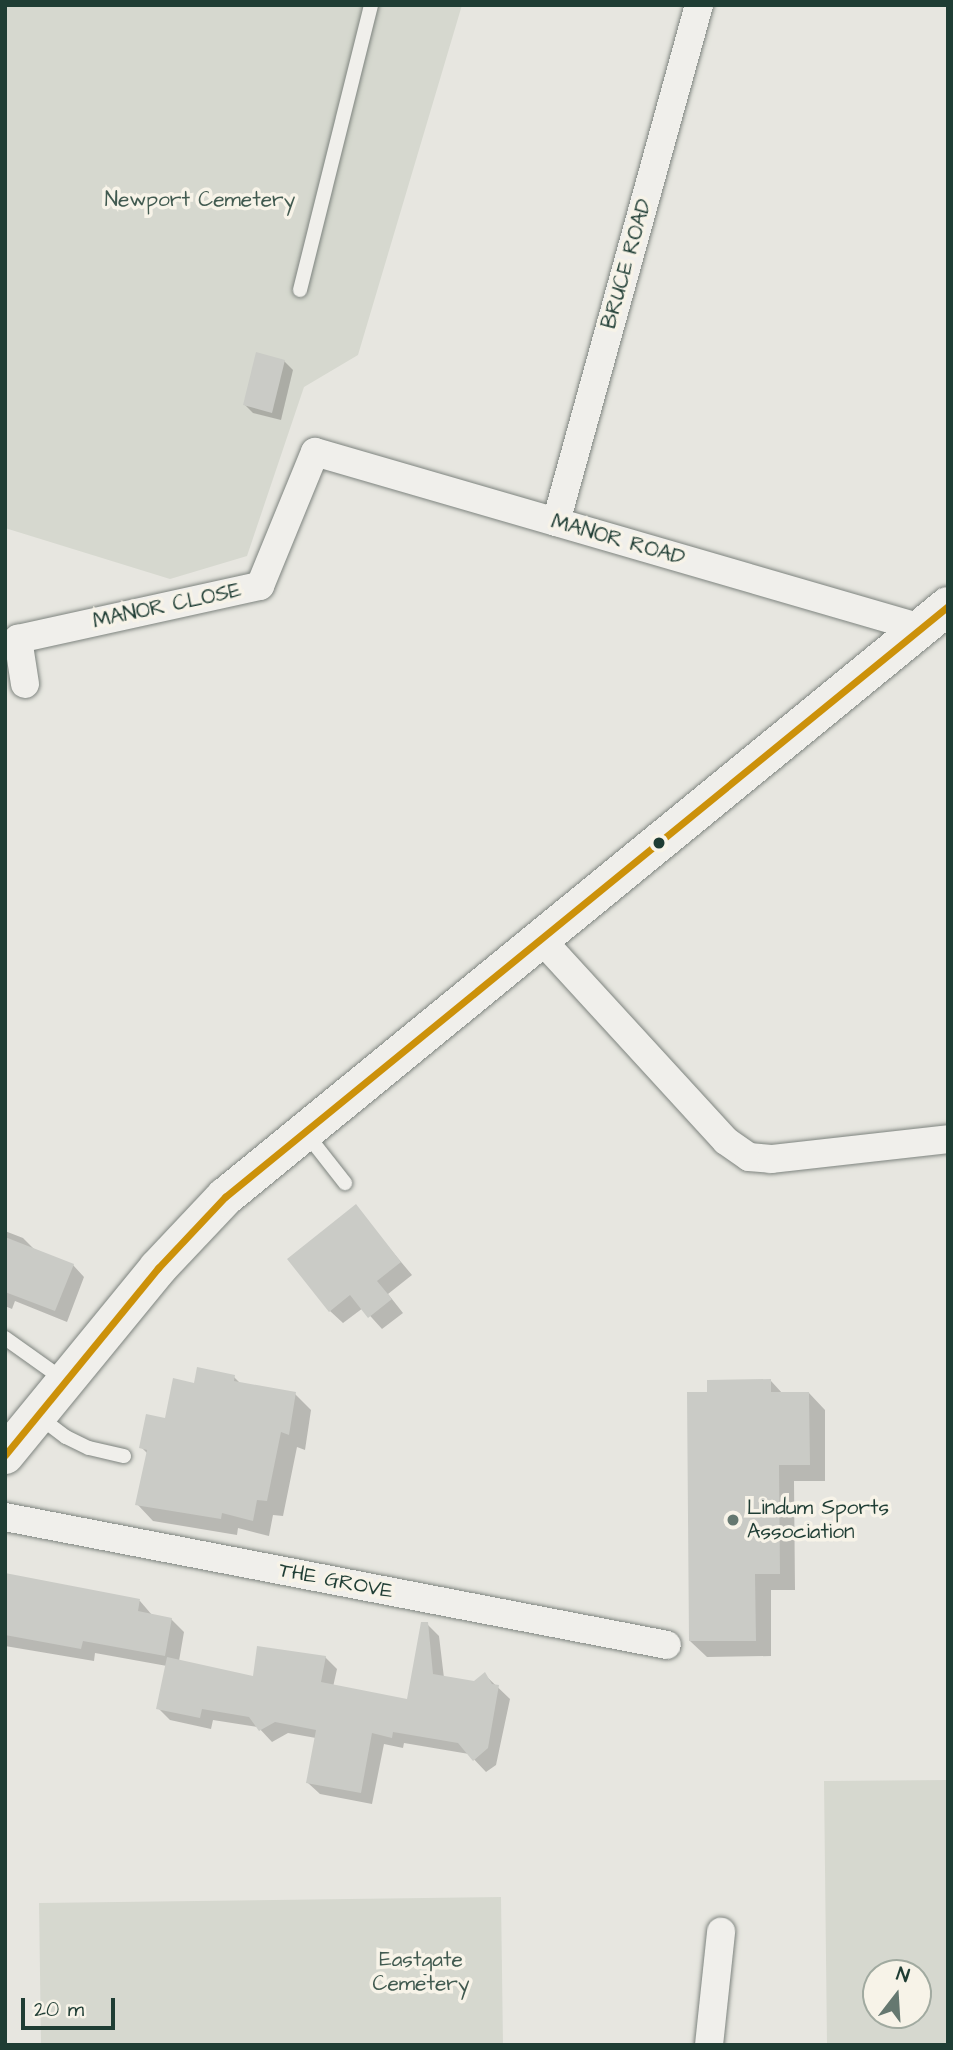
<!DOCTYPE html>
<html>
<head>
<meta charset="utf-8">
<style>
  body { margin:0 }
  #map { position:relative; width:953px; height:2050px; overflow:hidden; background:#e7e6e0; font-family:"Architects Daughter",sans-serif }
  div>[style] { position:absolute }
  .green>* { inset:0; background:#d6d8cf }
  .shadow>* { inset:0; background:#0003 }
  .building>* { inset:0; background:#cacbc6 }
  .roads { filter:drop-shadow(0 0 2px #7e847f) drop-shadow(0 0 2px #7e847f) }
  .lane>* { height:14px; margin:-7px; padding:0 7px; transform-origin:7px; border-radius:7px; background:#f0efeb }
  .street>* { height:28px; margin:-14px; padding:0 14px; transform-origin:14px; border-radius:14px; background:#f0efeb }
  .secondary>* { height:38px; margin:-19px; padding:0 19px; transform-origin:19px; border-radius:19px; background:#f0efeb }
  .bus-1>* { height:7px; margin:-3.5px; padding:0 3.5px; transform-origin:3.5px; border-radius:3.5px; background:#cc910a }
  .dots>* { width:19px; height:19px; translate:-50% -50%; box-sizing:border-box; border:4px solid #f7f3e8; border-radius:50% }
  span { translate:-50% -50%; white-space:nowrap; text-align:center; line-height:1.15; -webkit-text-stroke:7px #f7f3e8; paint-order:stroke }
  .park-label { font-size:21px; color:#415a50 }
  .street-label { font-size:21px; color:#1f3d34 }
  .poi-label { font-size:21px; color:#1f3d34 }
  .left { translate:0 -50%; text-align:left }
  .frame { position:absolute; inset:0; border:7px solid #1f3d34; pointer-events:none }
  .north { position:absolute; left:862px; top:1959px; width:70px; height:70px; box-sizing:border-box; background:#f7f3e8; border:2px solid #a1aaa0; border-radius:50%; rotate:17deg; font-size:19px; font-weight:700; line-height:28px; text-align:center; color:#1f3d34 }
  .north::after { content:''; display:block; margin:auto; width:24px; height:32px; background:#657870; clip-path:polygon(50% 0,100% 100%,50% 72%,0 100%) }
  .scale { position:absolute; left:21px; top:1998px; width:94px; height:32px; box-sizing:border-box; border:4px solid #1f3d34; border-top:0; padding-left:9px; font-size:21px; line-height:24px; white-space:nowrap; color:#1f3d34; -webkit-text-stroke:5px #f7f3e8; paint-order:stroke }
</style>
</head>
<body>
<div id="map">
  <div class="green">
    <i style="clip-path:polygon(5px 5px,462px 5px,358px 355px,304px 387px,247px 556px,170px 579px,5px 528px)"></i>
    <i style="clip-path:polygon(evenodd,948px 1780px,948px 2045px,827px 2045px,824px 1781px,948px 1780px,876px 1973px,918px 1973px,918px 2015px,876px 2015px,876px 1973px)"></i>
    <i style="clip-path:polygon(501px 1897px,503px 2045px,41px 2045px,39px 1903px)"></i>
  </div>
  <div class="shadow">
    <i style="clip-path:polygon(284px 361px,293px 370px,281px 420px,253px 413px,245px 405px)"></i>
    <i style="clip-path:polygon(355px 1207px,412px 1275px,388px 1294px,403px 1313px,382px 1329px,363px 1308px,343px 1323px,330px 1311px)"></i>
    <i style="clip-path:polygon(5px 1231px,23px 1238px,35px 1250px,73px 1265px,84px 1277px,67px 1322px,15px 1301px,12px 1309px,5px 1306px)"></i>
    <i style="clip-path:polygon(234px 1377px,241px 1384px,295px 1394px,311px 1410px,305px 1450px,297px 1447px,283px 1516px,273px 1515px,269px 1536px,238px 1528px,237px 1535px,153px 1521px,137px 1504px,148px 1454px,141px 1447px,195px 1386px)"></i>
    <i style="clip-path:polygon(771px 1381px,783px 1394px,809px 1393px,825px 1410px,825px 1481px,794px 1481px,795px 1590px,771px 1590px,771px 1656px,707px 1657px,690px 1641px,709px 1394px)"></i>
    <i style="clip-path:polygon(5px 1574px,140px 1601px,152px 1615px,171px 1619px,184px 1632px,179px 1661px,255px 1678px,325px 1657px,337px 1669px,333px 1687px,409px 1701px,427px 1624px,439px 1636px,444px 1678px,475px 1683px,485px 1675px,510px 1699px,496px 1765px,486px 1772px,469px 1754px,404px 1743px,403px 1748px,384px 1744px,372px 1804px,320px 1794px,308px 1783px,316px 1738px,288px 1733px,272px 1742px,258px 1727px,213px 1720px,211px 1729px,170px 1720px,158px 1708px,167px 1666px,95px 1653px,94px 1661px,5px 1646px)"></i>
  </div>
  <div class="building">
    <i style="clip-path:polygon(256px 352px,285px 360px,272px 413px,243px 405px)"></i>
    <i style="clip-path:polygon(356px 1204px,401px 1262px,377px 1281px,392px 1299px,368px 1318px,350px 1295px,329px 1312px,287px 1259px)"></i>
    <i style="clip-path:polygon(5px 1237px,74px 1264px,55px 1311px,5px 1292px)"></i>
    <i style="clip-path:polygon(197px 1367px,235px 1375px,234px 1381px,296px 1392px,289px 1435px,281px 1432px,267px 1501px,257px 1500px,253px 1521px,222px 1513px,221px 1519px,135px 1505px,147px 1450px,139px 1448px,146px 1414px,165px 1418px,173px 1378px,194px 1383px)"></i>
    <i style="clip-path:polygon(771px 1379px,771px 1392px,809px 1392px,810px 1465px,779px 1465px,780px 1574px,755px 1574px,756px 1641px,689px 1641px,687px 1392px,707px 1392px,707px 1380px)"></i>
    <i style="clip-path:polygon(5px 1573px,140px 1599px,138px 1611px,172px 1618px,165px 1656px,83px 1641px,81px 1649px,5px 1635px)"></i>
    <i style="clip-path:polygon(421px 1622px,428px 1622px,433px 1674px,474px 1681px,485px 1672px,492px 1684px,499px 1685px,488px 1748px,473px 1761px,458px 1743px,393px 1732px,392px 1738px,372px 1733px,361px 1793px,306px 1783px,316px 1730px,275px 1722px,259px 1731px,249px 1717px,202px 1709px,200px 1718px,156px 1709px,167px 1657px,253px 1676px,257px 1646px,326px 1656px,321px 1682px,407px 1699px)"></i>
  </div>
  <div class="roads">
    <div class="lane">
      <i style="left:300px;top:290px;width:294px;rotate:-76deg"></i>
      <i style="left:305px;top:1132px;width:65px;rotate:51.9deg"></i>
      <i style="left:5px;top:1338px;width:72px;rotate:35.4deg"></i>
      <i style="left:38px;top:1416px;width:35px;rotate:37deg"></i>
      <i style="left:66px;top:1437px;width:25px;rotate:26deg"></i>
      <i style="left:89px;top:1448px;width:36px;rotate:13deg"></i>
    </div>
    <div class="street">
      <i style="left:556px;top:522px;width:536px;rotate:-74.54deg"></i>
      <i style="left:25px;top:684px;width:46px;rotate:-98.8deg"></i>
      <i style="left:18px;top:639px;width:248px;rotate:-12.4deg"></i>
      <i style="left:260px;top:586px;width:145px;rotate:-67.7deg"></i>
      <i style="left:315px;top:452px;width:631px;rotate:16.19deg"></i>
      <i style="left:540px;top:938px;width:275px;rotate:47.5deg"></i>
      <i style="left:726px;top:1141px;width:28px;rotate:35deg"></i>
      <i style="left:749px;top:1157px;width:22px;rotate:5deg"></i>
      <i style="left:771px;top:1159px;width:178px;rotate:-6.4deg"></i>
      <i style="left:5px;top:1517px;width:674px;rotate:10.94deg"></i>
      <i style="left:709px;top:2045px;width:114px;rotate:-83.9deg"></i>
    </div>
    <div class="secondary">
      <i style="left:5px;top:1455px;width:242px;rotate:-50.7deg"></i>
      <i style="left:158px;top:1268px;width:98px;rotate:-46.7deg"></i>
      <i style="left:225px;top:1197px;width:934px;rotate:-39.26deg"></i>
    </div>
  </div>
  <div class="bus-1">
    <i style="left:5px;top:1455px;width:242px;rotate:-50.7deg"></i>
    <i style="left:158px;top:1268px;width:98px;rotate:-46.7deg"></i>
    <i style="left:225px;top:1197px;width:934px;rotate:-39.26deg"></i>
  </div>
  <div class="dots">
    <i style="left:659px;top:843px;background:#1f3d34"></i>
    <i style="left:733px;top:1520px;background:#657870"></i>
  </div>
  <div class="park-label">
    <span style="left:200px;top:200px">Newport Cemetery</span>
    <span style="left:421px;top:1972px">Eastgate<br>Cemetery</span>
  </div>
  <div class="street-label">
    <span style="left:627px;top:264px;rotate:-74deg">BRUCE ROAD</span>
    <span style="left:618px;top:540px;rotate:16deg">MANOR ROAD</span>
    <span style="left:167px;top:606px;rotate:-12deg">MANOR CLOSE</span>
    <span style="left:336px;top:1581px;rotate:11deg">THE GROVE</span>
  </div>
  <div class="poi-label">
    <span class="left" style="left:747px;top:1520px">Lindum Sports<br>Association</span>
  </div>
  <div class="frame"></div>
  <div class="north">N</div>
  <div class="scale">20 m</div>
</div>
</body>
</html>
